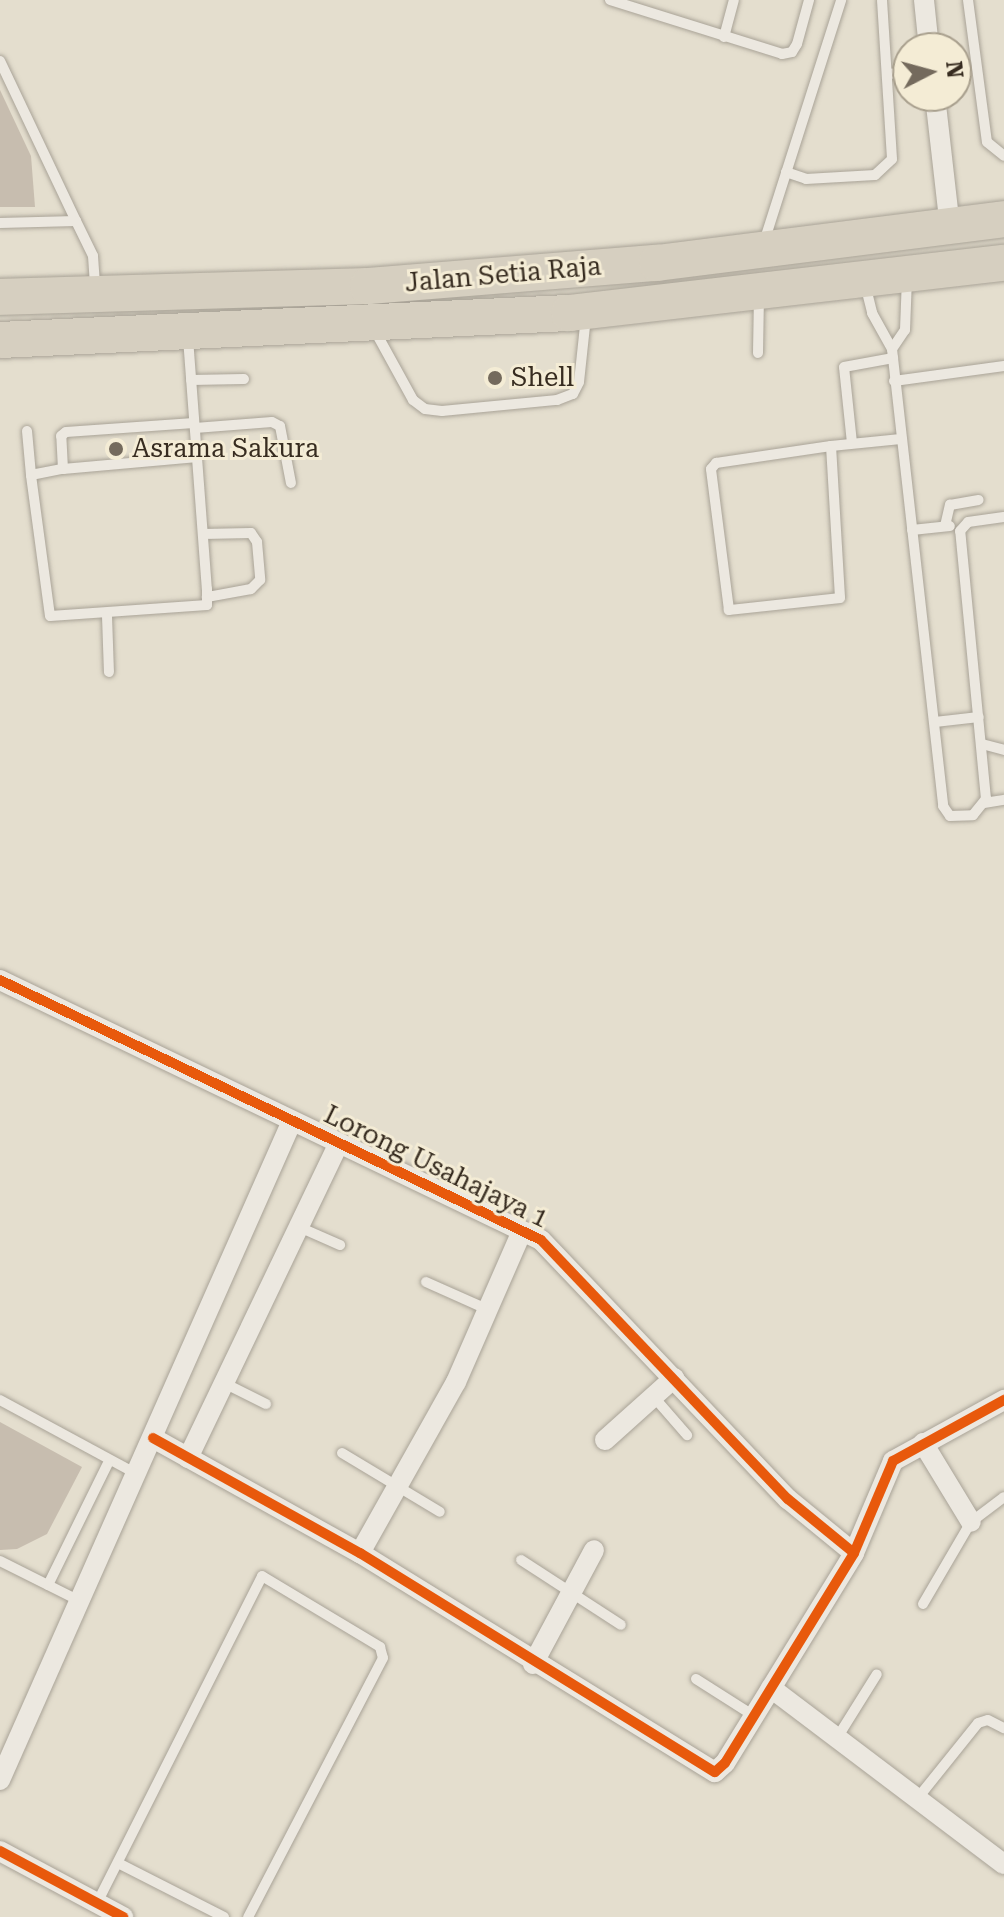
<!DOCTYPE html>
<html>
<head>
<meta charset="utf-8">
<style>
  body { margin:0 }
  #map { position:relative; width:1004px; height:1917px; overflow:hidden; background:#e4dece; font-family:"Roboto Serif",serif }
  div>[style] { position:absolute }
  .building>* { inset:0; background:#c7bdaf }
  .roads { filter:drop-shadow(0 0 2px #a9a397) drop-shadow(0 0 2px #a9a397) }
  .lane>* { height:10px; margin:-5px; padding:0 5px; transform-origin:5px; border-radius:5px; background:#ece8e0 }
  .street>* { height:20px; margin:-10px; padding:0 10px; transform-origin:10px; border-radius:10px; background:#ece8e0 }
  .highway>* { height:36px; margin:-18px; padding:0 18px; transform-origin:18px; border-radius:18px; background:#d6cfc0 }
  .cycleway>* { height:10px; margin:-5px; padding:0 5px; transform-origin:5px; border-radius:5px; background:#e8590c }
  .dots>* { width:22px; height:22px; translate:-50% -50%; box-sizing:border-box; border:4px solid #f4ecd5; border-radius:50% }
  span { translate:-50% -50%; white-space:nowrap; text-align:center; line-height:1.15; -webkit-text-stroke:6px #f4ecd5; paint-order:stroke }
  .street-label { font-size:26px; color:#372c20 }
  .poi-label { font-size:26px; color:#372c20 }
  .left { translate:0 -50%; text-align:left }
  .north { position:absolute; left:892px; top:32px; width:80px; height:80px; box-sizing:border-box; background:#f4ecd5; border:2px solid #a89f8d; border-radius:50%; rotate:84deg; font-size:22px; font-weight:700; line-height:32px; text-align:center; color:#372c20 }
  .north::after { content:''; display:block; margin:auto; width:28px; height:36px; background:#746a5d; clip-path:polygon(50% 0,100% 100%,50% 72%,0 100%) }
</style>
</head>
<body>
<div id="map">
  <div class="building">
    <i style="clip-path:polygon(0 90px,31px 156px,35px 207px,0 207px)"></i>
    <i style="clip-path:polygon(0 1422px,82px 1467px,47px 1534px,17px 1549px,0 1550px)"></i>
  </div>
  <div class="roads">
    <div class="lane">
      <i style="left:610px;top:0;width:180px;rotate:17.4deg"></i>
      <i style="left:782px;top:54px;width:10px;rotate:-11deg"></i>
      <i style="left:792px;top:52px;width:9px;rotate:-58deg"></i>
      <i style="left:797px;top:44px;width:46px;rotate:-74.7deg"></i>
      <i style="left:968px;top:0;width:143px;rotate:82.4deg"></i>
      <i style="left:987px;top:142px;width:22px;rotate:39deg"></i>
      <i style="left:724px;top:37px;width:38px;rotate:-75deg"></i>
      <i style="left:0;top:61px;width:177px;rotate:64.6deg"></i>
      <i style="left:76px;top:221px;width:76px;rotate:178.5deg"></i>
      <i style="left:888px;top:74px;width:20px;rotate:-6deg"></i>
      <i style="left:786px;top:172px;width:21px;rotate:19deg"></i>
      <i style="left:806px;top:179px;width:69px;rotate:-3.3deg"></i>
      <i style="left:875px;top:175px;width:23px;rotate:-43deg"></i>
      <i style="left:892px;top:159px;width:159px;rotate:-93.6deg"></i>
      <i style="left:76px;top:221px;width:39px;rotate:64deg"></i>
      <i style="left:93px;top:256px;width:31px;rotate:86deg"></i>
      <i style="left:764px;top:242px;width:254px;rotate:-72.3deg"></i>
      <i style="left:865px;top:284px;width:30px;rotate:76deg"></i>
      <i style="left:872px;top:313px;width:41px;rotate:60.9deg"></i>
      <i style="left:892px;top:349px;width:460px;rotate:83.6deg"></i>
      <i style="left:943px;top:806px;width:12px;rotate:55deg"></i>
      <i style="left:950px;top:816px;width:23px;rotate:-2deg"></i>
      <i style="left:973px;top:815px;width:21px;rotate:-51deg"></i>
      <i style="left:986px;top:799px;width:269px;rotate:-95.5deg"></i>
      <i style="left:960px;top:531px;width:12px;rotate:-48deg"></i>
      <i style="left:968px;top:522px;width:36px;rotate:-8deg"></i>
      <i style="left:374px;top:329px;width:81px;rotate:61.2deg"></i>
      <i style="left:413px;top:400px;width:15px;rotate:37deg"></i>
      <i style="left:425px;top:409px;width:17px;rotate:7deg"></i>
      <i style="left:442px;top:411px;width:116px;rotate:-5.5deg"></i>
      <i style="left:557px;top:400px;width:17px;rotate:-21deg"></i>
      <i style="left:573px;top:394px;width:13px;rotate:-63deg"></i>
      <i style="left:579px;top:382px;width:65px;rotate:-83.9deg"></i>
      <i style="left:188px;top:338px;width:252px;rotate:85.7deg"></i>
      <i style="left:207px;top:589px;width:16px;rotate:90deg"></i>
      <i style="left:207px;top:605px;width:157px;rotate:176deg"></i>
      <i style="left:50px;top:616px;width:142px;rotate:-97.7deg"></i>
      <i style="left:31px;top:475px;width:33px;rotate:-11deg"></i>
      <i style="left:63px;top:469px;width:33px;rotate:-93deg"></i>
      <i style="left:61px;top:436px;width:6px;rotate:-39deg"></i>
      <i style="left:66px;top:432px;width:128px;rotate:-4deg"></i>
      <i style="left:892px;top:349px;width:23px;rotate:-56deg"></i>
      <i style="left:905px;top:330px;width:51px;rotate:-87.8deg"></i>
      <i style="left:758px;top:353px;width:57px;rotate:-89deg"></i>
      <i style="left:191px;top:380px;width:53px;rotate:-1.1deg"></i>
      <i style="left:894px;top:381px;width:111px;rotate:-7.8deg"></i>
      <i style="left:195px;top:428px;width:77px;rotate:-4.5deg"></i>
      <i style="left:272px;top:422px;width:9px;rotate:27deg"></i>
      <i style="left:280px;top:426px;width:58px;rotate:79.1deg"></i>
      <i style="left:27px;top:431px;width:44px;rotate:84.8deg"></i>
      <i style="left:852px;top:443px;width:76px;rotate:-96deg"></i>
      <i style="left:844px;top:367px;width:50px;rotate:-10.4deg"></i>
      <i style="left:831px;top:446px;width:152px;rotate:86.6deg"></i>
      <i style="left:840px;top:598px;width:112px;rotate:173.8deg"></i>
      <i style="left:729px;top:610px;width:142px;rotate:-97.3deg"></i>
      <i style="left:711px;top:469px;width:8px;rotate:-50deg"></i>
      <i style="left:716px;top:463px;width:116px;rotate:-8.4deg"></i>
      <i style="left:831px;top:446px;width:70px;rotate:-5.7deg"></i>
      <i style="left:63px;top:469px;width:135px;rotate:-5.1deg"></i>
      <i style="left:945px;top:526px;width:22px;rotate:-77deg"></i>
      <i style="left:950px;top:505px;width:29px;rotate:-10deg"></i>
      <i style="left:912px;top:530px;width:38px;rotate:-6deg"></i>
      <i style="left:203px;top:534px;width:48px;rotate:-1.2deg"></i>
      <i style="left:251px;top:533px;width:11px;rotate:56deg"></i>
      <i style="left:257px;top:542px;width:38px;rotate:85deg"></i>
      <i style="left:260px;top:580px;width:13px;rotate:135deg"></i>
      <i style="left:251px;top:589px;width:45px;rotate:169.7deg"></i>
      <i style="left:107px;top:616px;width:56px;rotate:88deg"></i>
      <i style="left:935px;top:722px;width:44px;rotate:-6.5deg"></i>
      <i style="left:982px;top:744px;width:23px;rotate:15deg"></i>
      <i style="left:984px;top:803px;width:20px;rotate:-9deg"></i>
      <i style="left:299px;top:1227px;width:45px;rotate:23.7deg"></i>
      <i style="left:426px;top:1282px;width:69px;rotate:24deg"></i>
      <i style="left:224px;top:1383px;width:47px;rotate:26.6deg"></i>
      <i style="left:653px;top:1396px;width:52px;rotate:48.9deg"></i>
      <i style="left:0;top:1400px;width:156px;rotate:28.4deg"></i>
      <i style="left:342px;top:1453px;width:114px;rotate:31deg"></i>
      <i style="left:521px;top:1560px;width:119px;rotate:33deg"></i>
      <i style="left:0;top:1561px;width:89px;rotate:26.6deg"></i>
      <i style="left:48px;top:1585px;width:138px;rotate:-63.8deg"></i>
      <i style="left:923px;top:1604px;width:95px;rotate:-59.7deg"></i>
      <i style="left:971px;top:1522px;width:41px;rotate:-37.1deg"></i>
      <i style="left:696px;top:1679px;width:69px;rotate:32.5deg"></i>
      <i style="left:837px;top:1738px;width:75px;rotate:-58deg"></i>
      <i style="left:917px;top:1799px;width:97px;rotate:-51.2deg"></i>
      <i style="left:978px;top:1723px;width:10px;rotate:-17deg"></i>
      <i style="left:988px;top:1720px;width:18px;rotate:27deg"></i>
      <i style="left:118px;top:1863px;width:119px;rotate:27deg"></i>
      <i style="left:97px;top:1903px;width:366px;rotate:-63.2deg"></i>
      <i style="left:262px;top:1576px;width:138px;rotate:31deg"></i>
      <i style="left:380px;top:1647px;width:11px;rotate:75deg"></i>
      <i style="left:383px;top:1658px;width:292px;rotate:117.5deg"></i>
    </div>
    <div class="street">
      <i style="left:924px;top:0;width:48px;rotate:84.1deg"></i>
      <i style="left:935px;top:96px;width:132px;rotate:83.5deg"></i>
      <i style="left:0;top:980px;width:600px;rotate:25.67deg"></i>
      <i style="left:541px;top:1240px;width:358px;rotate:46.4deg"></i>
      <i style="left:788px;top:1499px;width:85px;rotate:39.3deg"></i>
      <i style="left:153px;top:1438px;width:237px;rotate:29.1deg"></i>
      <i style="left:360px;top:1553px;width:417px;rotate:31.7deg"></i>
      <i style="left:715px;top:1772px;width:13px;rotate:-42deg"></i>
      <i style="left:725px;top:1763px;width:246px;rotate:-58.4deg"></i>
      <i style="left:854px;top:1553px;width:100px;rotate:-67deg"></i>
      <i style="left:893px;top:1461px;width:127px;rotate:-28.8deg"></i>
      <i style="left:605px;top:1440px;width:93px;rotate:-41.9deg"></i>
      <i style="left:923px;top:1443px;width:92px;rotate:58.7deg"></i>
      <i style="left:188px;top:1458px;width:349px;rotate:-64.4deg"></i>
      <i style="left:360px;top:1553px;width:196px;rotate:-60.7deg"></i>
      <i style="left:456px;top:1382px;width:165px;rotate:-66.4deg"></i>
      <i style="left:533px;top:1664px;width:129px;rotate:-61.8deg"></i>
      <i style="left:771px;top:1688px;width:292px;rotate:37.1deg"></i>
      <i style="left:0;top:1780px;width:721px;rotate:-66.1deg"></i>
      <i style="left:0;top:1851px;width:140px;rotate:28.2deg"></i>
    </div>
    <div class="highway">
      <i style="left:0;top:297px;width:368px;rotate:-1.7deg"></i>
      <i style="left:368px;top:286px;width:290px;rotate:-4.6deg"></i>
      <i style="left:657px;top:263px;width:350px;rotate:-7.2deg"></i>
      <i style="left:0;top:340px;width:570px;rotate:-2.72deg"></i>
      <i style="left:569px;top:313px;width:438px;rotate:-6.6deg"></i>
    </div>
  </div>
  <div class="cycleway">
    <i style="left:0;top:980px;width:600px;rotate:25.67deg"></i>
    <i style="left:541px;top:1240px;width:358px;rotate:46.4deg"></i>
    <i style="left:788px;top:1499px;width:85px;rotate:39.3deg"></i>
    <i style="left:153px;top:1438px;width:237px;rotate:29.1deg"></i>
    <i style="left:360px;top:1553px;width:417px;rotate:31.7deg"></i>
    <i style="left:715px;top:1772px;width:13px;rotate:-42deg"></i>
    <i style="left:725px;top:1763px;width:246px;rotate:-58.4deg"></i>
    <i style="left:854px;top:1553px;width:100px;rotate:-67deg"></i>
    <i style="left:893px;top:1461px;width:127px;rotate:-28.8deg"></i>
    <i style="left:0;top:1851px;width:140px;rotate:28.2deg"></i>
  </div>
  <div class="dots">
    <i style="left:495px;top:378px;background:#746a5d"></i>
    <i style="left:116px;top:449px;background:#746a5d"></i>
  </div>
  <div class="street-label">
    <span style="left:503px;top:275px;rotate:-5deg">Jalan Setia Raja</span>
    <span style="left:436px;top:1167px;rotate:26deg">Lorong Usahajaya 1</span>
  </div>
  <div class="poi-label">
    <span class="left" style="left:511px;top:378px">Shell</span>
    <span class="left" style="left:132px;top:449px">Asrama Sakura</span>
  </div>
  <div class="north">N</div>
</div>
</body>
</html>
